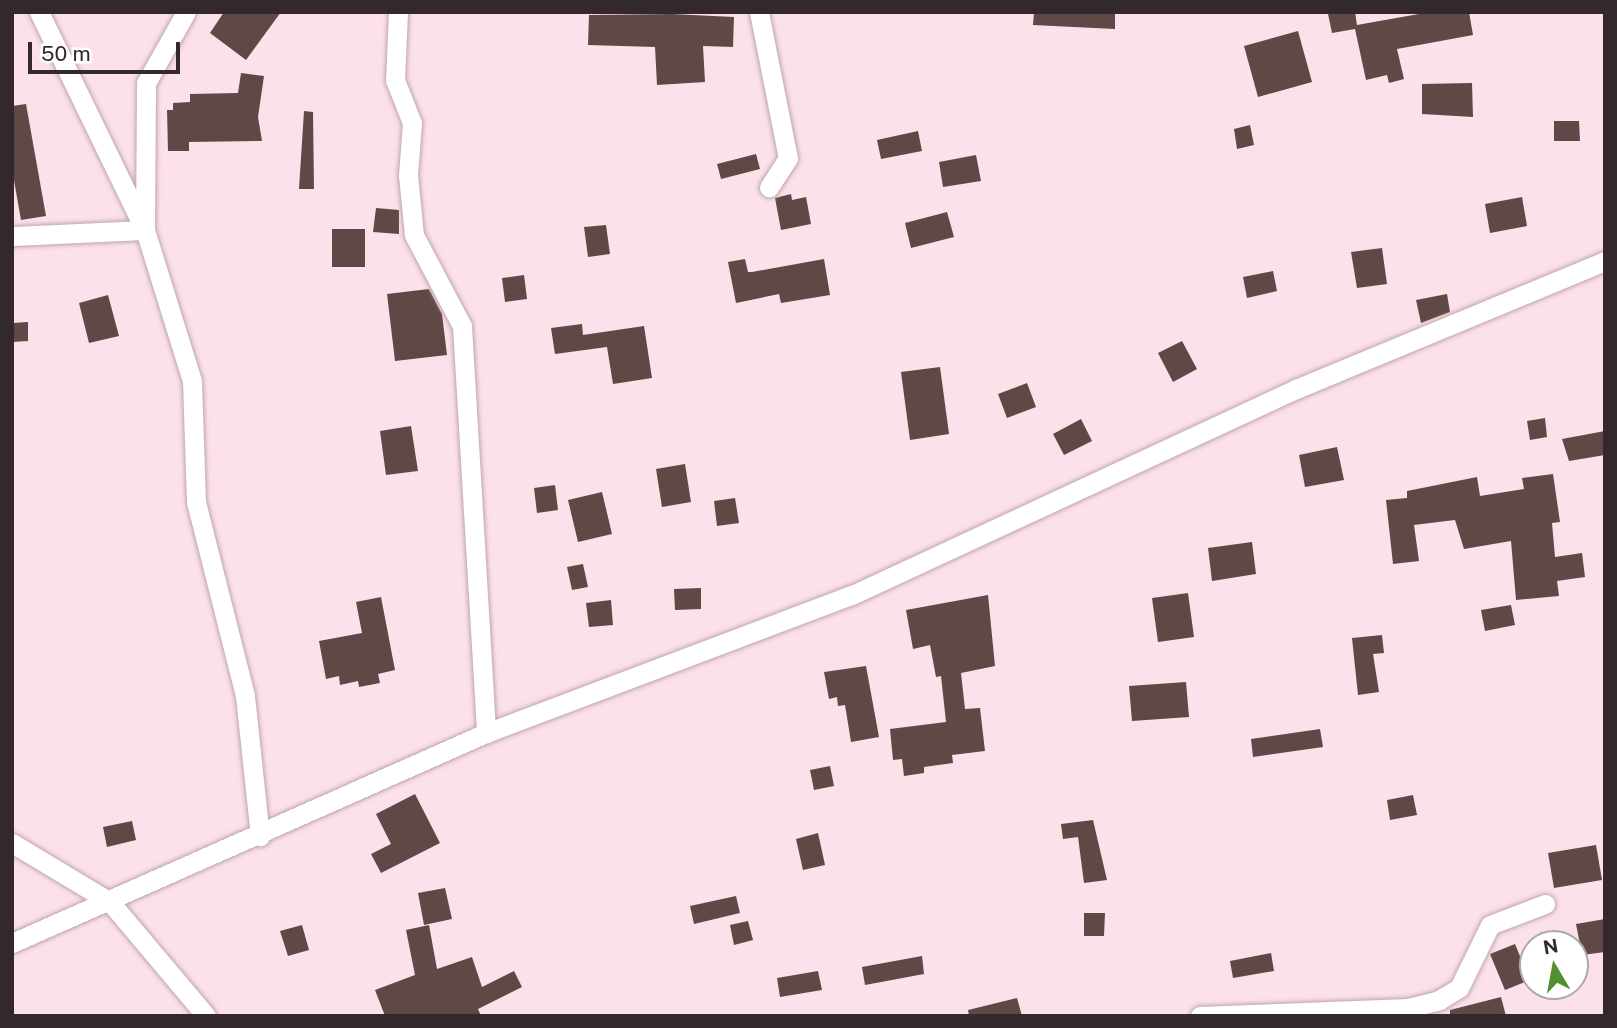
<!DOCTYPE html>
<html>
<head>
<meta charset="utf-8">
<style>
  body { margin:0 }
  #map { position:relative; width:1617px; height:1028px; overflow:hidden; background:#fce0ea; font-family:"Public Sans",sans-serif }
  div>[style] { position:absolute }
  .building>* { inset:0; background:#604846 }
  .roads { filter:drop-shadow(0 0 2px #bfa5ae) drop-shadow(0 0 2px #bfa5ae) }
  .street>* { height:19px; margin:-9.5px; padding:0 9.5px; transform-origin:9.5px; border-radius:9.5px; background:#fff }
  span { translate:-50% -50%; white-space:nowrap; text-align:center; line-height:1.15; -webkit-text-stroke:7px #fff; paint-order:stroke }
  .frame { position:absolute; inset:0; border:14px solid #33292d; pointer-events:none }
  .north { position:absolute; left:1519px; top:930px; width:70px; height:70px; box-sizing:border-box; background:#fff; border:2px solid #ada9ab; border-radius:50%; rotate:350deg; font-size:19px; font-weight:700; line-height:28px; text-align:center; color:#33292d }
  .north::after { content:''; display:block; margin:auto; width:24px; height:32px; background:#518f30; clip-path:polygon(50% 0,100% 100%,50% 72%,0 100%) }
  .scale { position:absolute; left:28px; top:42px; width:152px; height:32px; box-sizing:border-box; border:4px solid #33292d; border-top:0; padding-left:9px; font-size:21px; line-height:24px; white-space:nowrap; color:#33292d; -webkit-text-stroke:5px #fff; paint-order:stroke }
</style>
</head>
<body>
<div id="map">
  <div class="building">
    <i style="clip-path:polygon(224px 12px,281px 12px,246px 60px,210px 33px)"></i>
    <i style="clip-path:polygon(1034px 12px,1115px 12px,1115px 29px,1033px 25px)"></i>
    <i style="clip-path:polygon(1355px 12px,1357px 25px,1430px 12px,1469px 12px,1473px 35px,1397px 49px,1404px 79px,1389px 83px,1387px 75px,1366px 80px,1355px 29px,1332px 33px,1328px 14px)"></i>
    <i style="clip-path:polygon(672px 14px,734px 17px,733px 47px,703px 46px,705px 82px,657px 85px,655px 47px,588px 45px,589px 15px)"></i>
    <i style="clip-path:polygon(1298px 31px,1312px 82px,1258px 97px,1244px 46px)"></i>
    <i style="clip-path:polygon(241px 73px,264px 76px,258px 117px,262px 141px,189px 142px,189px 151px,168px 151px,167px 110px,173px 110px,173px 103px,190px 102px,190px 94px,238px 93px)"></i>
    <i style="clip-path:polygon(1472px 83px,1473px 117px,1422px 114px,1422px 84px)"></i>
    <i style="clip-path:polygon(26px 104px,46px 216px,21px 220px,12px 169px,12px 106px)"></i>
    <i style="clip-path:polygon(304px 111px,313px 112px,314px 189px,299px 189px)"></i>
    <i style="clip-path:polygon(1554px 121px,1579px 121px,1580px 141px,1554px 141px)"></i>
    <i style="clip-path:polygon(1250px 125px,1254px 145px,1237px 149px,1234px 129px)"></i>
    <i style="clip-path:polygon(918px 131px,922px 151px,881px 159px,877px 140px)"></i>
    <i style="clip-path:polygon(756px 154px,760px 169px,721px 179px,717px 164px)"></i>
    <i style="clip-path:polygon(976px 155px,981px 181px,943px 187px,939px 162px)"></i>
    <i style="clip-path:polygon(791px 194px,792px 200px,806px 197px,811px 224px,781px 230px,775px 198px)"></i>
    <i style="clip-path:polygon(1522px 197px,1527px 226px,1490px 233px,1485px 204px)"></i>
    <i style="clip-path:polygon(376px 208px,399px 210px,399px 234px,373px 232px)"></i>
    <i style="clip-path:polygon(947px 212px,954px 237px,911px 248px,905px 223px)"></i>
    <i style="clip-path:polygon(606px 225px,610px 254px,588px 257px,584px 227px)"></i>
    <i style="clip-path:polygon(332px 229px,365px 229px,365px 267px,332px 267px)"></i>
    <i style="clip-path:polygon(1382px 248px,1387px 284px,1357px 288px,1351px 252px)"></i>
    <i style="clip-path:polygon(745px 259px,748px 272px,752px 272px,824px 259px,830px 295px,781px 303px,779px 294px,736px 303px,728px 262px)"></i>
    <i style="clip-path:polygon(1273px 271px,1277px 291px,1247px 298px,1243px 277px)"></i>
    <i style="clip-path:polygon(524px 275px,527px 299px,505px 302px,502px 278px)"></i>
    <i style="clip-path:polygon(429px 289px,442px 314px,447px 355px,395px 361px,387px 294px)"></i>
    <i style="clip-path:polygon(1447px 294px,1450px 312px,1421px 323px,1416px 300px)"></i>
    <i style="clip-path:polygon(108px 295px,119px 336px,89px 343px,79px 303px)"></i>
    <i style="clip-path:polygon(28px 322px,28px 341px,12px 342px,12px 323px)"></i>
    <i style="clip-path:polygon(582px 324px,583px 335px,644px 326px,652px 378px,613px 384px,607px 347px,555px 354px,551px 328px)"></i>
    <i style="clip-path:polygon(1182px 341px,1197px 369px,1173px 382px,1158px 353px)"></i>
    <i style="clip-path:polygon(940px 367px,949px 434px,910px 440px,901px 372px)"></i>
    <i style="clip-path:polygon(1027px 383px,1036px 407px,1007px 418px,998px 394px)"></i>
    <i style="clip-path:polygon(1545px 418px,1547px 437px,1530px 440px,1527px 421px)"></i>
    <i style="clip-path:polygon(1081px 419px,1092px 441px,1064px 455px,1053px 434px)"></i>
    <i style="clip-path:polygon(411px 426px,418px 471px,386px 475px,380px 431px)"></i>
    <i style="clip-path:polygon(1605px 431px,1605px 455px,1569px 461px,1562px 439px)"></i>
    <i style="clip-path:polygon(1337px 447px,1344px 480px,1305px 487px,1299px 455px)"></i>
    <i style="clip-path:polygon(685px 464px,691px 502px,662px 507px,656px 469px)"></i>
    <i style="clip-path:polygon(1553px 474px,1560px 522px,1552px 523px,1555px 557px,1582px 553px,1585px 577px,1557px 581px,1559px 596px,1516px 600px,1511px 541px,1464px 549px,1455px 520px,1414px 525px,1419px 561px,1393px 564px,1386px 500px,1407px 498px,1407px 491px,1477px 477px,1480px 496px,1524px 489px,1522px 478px)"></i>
    <i style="clip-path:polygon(555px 485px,558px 510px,537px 513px,534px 488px)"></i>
    <i style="clip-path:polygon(602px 492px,612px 534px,578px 542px,568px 500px)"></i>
    <i style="clip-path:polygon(735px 498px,739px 523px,717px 526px,714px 501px)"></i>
    <i style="clip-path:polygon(1252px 542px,1256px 574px,1212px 581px,1208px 548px)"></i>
    <i style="clip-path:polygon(583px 564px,588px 587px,572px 590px,567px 567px)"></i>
    <i style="clip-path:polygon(701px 588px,701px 609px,675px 610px,674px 589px)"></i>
    <i style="clip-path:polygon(1188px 593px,1194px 637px,1158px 642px,1152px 598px)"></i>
    <i style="clip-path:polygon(988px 595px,995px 666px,961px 673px,965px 709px,980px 708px,985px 751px,952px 755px,953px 763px,924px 767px,924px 773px,904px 776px,902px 759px,893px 760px,890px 729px,946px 722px,941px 676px,936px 677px,930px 645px,913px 649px,906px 610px)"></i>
    <i style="clip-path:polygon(381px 597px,395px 670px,378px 674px,380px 683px,359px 687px,358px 681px,340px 685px,339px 676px,326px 679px,319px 641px,362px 633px,356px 602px)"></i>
    <i style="clip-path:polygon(611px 600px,613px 625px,589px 627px,586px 603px)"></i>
    <i style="clip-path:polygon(1511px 605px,1515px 625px,1485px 631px,1481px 610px)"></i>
    <i style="clip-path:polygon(1382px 635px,1384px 653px,1373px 654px,1379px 692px,1358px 695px,1352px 638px)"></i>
    <i style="clip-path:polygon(866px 666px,879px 737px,851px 742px,845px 705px,838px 706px,837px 697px,829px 699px,824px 672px)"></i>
    <i style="clip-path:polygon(1186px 682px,1189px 717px,1132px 721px,1129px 686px)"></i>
    <i style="clip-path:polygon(1320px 729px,1323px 747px,1253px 757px,1251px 739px)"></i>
    <i style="clip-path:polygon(830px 766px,834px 786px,814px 790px,810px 770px)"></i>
    <i style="clip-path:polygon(415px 794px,440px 843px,381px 873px,371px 854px,391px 844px,376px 814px)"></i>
    <i style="clip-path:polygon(1413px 795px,1417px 815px,1390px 820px,1387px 800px)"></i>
    <i style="clip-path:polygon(1093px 820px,1107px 880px,1084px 883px,1078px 837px,1063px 839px,1061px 824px)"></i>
    <i style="clip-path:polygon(132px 821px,136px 840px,107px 847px,103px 827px)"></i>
    <i style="clip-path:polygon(818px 833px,825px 865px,803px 870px,796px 839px)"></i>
    <i style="clip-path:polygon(1596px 845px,1602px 880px,1554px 888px,1548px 853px)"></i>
    <i style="clip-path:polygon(445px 888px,452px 919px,424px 925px,418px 893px)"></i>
    <i style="clip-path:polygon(736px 896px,740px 913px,694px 924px,690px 906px)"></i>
    <i style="clip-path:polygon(1084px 913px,1105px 913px,1104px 936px,1084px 936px)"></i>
    <i style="clip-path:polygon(1605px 919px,1605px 952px,1582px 955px,1576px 924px)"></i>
    <i style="clip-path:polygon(748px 921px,753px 940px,734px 945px,730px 925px)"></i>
    <i style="clip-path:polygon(302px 925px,309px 950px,288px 956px,280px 931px)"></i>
    <i style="clip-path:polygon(429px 925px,437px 969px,472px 957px,482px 987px,514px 971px,522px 987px,478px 1009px,481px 1016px,385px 1016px,375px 990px,415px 975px,406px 930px)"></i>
    <i style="clip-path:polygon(1515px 944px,1528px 976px,1525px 982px,1505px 990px,1490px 954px)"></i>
    <i style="clip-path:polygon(1271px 953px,1274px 971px,1233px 978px,1230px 961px)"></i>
    <i style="clip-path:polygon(922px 956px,924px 974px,865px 985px,862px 967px)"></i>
    <i style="clip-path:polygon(818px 971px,822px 990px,780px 997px,777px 978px)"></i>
    <i style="clip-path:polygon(1501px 997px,1506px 1016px,1450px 1016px,1450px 1010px)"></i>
    <i style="clip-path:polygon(1017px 998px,1022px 1016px,969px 1016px,968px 1010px)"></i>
  </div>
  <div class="roads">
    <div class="street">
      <i style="left:39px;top:12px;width:242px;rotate:64.1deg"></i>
      <i style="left:145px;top:230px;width:158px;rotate:72.7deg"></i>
      <i style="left:192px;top:381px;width:121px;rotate:88.1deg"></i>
      <i style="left:196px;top:502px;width:200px;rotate:75.8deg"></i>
      <i style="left:245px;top:696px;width:141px;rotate:83.9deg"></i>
      <i style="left:398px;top:12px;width:68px;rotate:92.5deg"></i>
      <i style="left:395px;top:80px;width:46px;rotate:68.4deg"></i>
      <i style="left:412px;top:123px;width:52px;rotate:94.4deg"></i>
      <i style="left:408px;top:175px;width:60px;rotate:84.3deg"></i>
      <i style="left:414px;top:235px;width:103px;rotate:62.2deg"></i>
      <i style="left:462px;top:326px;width:408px;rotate:86.6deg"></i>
      <i style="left:759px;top:12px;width:149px;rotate:78.8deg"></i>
      <i style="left:788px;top:158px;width:35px;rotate:123deg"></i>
      <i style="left:12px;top:236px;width:133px;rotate:-2.6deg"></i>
      <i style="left:145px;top:230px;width:147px;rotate:-89.6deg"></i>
      <i style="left:146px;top:83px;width:81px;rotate:-60.6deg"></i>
      <i style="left:12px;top:843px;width:114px;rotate:31deg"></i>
      <i style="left:110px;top:902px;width:149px;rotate:49.9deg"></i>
      <i style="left:12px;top:943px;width:518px;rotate:-23.9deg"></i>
      <i style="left:486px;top:733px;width:391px;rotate:-20.7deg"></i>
      <i style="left:852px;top:595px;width:489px;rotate:-24.9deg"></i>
      <i style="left:1296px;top:389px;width:334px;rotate:-22.5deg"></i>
      <i style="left:1200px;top:1016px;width:208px;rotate:-2.2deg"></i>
      <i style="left:1408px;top:1008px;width:32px;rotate:-14deg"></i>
      <i style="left:1439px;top:1000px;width:23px;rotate:-31deg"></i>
      <i style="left:1459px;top:988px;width:70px;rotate:-63.8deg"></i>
      <i style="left:1490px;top:925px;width:59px;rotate:-20.9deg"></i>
    </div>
  </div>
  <div class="frame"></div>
  <div class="north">N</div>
  <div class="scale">50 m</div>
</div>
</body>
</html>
